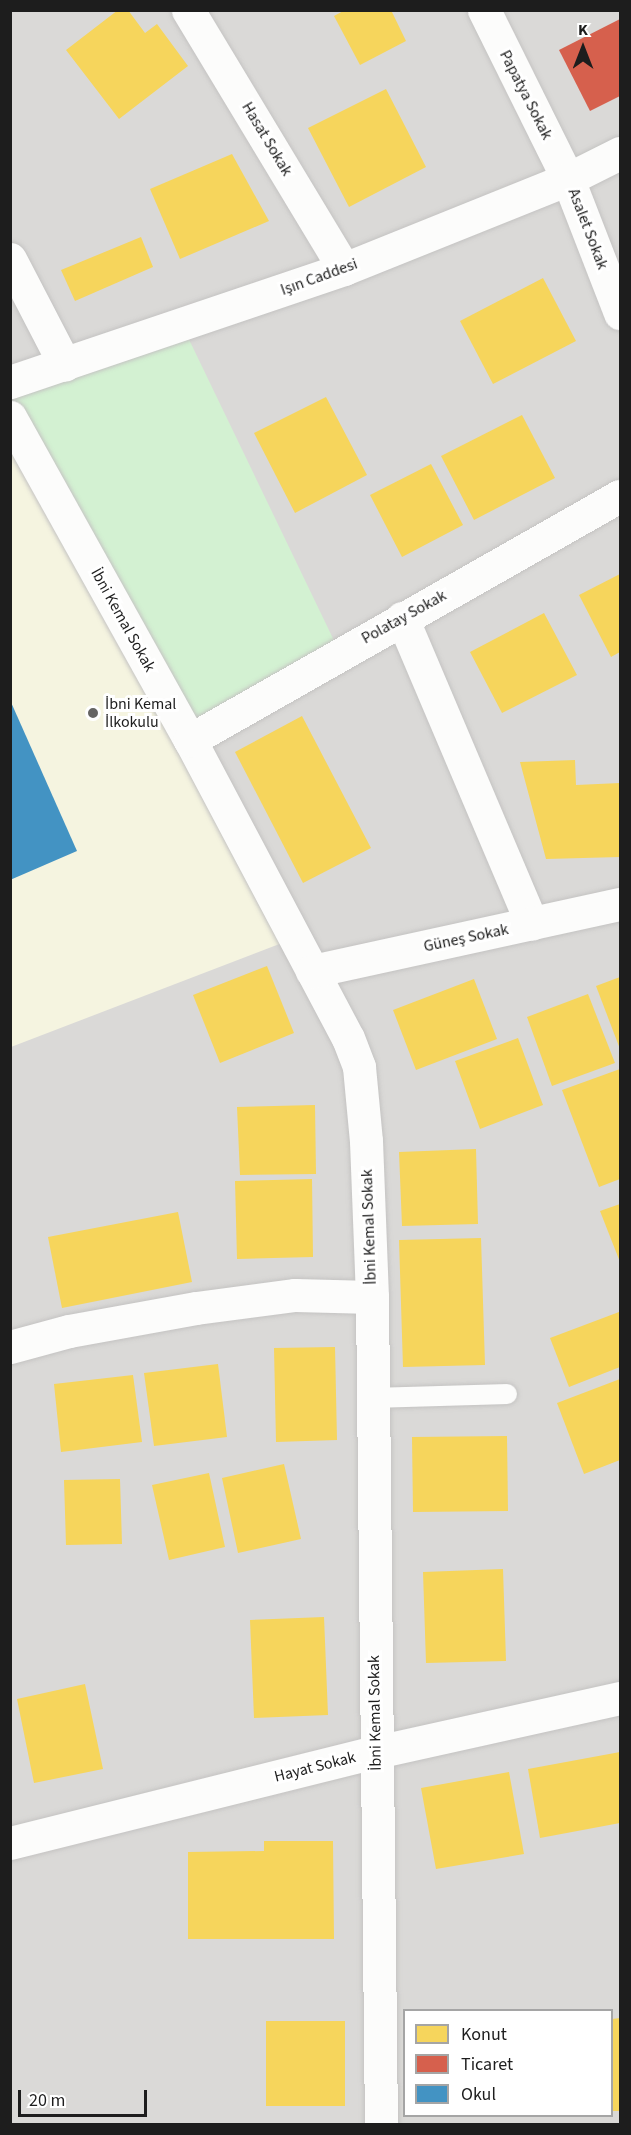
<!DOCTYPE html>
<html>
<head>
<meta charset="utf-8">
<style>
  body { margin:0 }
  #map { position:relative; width:631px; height:2135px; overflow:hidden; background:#ebe9e6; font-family:"Source Sans 3",sans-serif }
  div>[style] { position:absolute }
  .residential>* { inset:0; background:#dad9d7 }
  .education>* { inset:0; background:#f5f4e0 }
  .park>* { inset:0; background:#d3f1d2 }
  .homes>* { inset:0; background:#f6d55c }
  .shops>* { inset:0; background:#d6604d }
  .schools>* { inset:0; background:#4393c3 }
  .roads { filter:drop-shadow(0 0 2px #c4c3c2) drop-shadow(0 0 2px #c4c3c2) }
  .lane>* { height:20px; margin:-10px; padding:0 10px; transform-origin:10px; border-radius:10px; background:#fcfcfb }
  .street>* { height:33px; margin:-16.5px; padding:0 16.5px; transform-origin:16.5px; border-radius:16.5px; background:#fcfcfb }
  .dots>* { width:16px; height:16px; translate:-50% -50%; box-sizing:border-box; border:3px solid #fff; border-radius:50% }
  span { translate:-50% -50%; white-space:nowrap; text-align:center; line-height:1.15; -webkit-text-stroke:6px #fff; paint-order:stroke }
  .street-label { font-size:16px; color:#1d1d1d }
  .poi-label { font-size:16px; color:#1d1d1d }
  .left { translate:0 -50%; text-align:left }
  .frame { position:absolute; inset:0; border:12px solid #1d1d1d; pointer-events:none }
  .legend { position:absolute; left:403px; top:2009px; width:210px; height:108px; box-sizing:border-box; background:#fff; border:2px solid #a5a5a5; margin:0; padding:8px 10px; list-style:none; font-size:18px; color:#1d1d1d }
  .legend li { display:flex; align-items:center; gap:12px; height:30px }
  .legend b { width:30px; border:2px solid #a5a5a5 }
  .north { position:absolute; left:553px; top:18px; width:60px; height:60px; -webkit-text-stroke:4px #fff; paint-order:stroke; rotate:0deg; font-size:16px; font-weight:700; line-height:24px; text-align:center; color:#1d1d1d }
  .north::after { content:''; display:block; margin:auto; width:21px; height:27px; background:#1d1d1d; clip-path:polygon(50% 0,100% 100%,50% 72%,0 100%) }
  .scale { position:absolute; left:18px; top:2090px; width:129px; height:27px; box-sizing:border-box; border:3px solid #1d1d1d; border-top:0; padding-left:8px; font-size:18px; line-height:21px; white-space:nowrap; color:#1d1d1d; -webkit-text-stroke:4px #fff; paint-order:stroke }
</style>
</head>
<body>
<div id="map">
  <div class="residential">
    <i style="clip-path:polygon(evenodd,11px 11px,620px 11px,620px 2124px,11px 2124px,11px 11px,404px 2010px,612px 2010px,612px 2116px,404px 2116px,404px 2010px)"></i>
  </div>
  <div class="education">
    <i style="clip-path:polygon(10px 417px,295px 938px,11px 1047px,10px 1047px)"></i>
  </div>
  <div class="park">
    <i style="clip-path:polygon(182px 325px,340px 653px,190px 740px,11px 417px,10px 382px)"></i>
  </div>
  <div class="homes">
    <i style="clip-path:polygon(118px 10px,128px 10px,145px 33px,157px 24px,188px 66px,119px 119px,66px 50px)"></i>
    <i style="clip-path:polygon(345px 10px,391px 10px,406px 41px,360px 65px,334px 16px)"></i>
    <i style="clip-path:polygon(386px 89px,426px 167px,349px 207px,308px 128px)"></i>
    <i style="clip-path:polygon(232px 154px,269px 221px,180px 259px,150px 189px)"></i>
    <i style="clip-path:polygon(141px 237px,153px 267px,75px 301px,61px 270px)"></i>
    <i style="clip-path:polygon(543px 278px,576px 341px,493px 384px,460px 321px)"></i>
    <i style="clip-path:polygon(326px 397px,367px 475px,295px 513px,254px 433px)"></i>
    <i style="clip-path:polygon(522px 415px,555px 478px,474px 520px,441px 456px)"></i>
    <i style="clip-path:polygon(431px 464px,463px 525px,402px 557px,370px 495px)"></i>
    <i style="clip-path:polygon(620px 574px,620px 652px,611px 657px,579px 595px)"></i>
    <i style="clip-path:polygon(544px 613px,577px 675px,502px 713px,470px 652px)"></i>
    <i style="clip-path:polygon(302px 716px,371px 848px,303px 883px,235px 752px)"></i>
    <i style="clip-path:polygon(575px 760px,576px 785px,620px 783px,620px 857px,546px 859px,520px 762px)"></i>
    <i style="clip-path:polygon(267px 966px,294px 1033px,220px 1063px,193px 995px)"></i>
    <i style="clip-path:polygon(620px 977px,620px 1049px,596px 986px)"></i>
    <i style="clip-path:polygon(474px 979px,497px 1039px,416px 1070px,393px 1010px)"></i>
    <i style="clip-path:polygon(588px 994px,615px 1063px,552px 1086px,527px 1017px)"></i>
    <i style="clip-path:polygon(518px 1038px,543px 1105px,480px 1129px,455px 1061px)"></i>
    <i style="clip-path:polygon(620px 1069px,620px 1179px,599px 1187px,562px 1090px)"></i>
    <i style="clip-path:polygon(315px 1105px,316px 1174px,240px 1175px,237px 1107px)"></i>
    <i style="clip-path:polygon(476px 1149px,478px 1224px,402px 1226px,399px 1152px)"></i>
    <i style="clip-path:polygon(312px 1179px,313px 1257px,237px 1259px,235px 1181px)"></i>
    <i style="clip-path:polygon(620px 1204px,620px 1262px,600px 1211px)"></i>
    <i style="clip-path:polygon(178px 1212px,192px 1282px,62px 1308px,48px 1237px)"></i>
    <i style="clip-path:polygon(481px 1238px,485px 1365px,403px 1367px,399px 1240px)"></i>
    <i style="clip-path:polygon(619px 1312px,620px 1367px,569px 1387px,550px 1338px)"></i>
    <i style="clip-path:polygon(335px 1347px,337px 1440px,276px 1442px,274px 1348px)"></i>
    <i style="clip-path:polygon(218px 1364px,227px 1437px,154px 1446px,144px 1373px)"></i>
    <i style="clip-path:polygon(133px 1375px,142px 1442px,61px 1452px,54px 1384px)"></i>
    <i style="clip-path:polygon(620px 1379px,620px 1460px,584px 1474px,557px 1403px)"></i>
    <i style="clip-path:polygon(507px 1436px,508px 1511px,413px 1512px,412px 1437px)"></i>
    <i style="clip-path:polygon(284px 1464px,301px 1539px,238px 1553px,222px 1478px)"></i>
    <i style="clip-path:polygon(209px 1473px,225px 1547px,169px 1560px,152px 1485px)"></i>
    <i style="clip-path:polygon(120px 1479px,122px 1544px,66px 1545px,64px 1480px)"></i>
    <i style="clip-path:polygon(503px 1569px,506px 1661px,426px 1663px,423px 1572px)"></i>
    <i style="clip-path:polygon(324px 1617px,328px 1715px,254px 1718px,250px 1620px)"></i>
    <i style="clip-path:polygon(85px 1684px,103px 1769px,34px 1783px,17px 1699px)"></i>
    <i style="clip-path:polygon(620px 1752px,620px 1823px,540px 1838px,528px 1769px)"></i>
    <i style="clip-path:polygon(509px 1772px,524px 1854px,436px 1869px,421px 1788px)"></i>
    <i style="clip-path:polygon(264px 1841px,333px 1841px,334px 1939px,188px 1939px,188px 1852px,264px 1851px)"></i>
    <i style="clip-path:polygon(620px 2018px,620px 2111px,612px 2111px,612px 2019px)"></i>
    <i style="clip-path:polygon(266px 2021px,345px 2021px,345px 2106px,266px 2106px)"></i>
  </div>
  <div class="shops">
    <i style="clip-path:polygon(620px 19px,620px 96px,590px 111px,559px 50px)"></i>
  </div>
  <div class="schools">
    <i style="clip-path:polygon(10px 700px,77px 851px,10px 880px)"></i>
  </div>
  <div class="roads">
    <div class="lane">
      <i style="left:373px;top:1398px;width:134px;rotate:-1.7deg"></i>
    </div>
    <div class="street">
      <i style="left:188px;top:10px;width:302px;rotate:58.9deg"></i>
      <i style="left:484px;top:10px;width:189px;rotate:63.6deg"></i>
      <i style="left:568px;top:179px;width:144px;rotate:68.8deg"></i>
      <i style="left:10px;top:259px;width:119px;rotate:62.6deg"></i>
      <i style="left:10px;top:382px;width:353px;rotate:-18.7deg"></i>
      <i style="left:344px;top:269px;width:241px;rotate:-21.9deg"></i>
      <i style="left:568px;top:179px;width:58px;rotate:-26.6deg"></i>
      <i style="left:10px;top:417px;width:370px;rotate:60.9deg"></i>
      <i style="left:190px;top:740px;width:337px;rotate:62.1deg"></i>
      <i style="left:348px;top:1038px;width:31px;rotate:69deg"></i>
      <i style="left:359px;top:1067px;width:74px;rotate:84.6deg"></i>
      <i style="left:366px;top:1141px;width:156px;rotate:87.8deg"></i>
      <i style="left:372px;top:1297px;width:827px;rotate:89.38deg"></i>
      <i style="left:402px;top:618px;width:332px;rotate:67deg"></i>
      <i style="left:190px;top:740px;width:494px;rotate:-29.6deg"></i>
      <i style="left:312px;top:971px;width:315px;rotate:-12.3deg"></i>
      <i style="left:10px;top:1347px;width:61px;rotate:-15.2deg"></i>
      <i style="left:69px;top:1331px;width:129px;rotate:-10.3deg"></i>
      <i style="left:196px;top:1308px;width:100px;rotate:-7.5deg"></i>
      <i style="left:295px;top:1295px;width:77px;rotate:1.5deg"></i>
      <i style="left:10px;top:1843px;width:377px;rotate:-14deg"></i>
      <i style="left:376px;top:1752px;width:250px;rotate:-12.5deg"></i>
    </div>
  </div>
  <div class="dots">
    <i style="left:93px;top:713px;background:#656463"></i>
  </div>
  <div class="street-label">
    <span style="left:526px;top:95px;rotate:63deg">Papatya Sokak</span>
    <span style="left:267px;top:139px;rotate:59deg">Hasat Sokak</span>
    <span style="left:588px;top:229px;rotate:69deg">Asalet Sokak</span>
    <span style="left:319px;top:277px;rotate:-20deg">Işın Caddesi</span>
    <span style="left:404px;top:617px;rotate:-29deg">Polatay Sokak</span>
    <span style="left:123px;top:620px;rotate:61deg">İbni Kemal Sokak</span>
    <span style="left:466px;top:938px;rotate:-12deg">Güneş Sokak</span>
    <span style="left:369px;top:1227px;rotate:-92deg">İbni Kemal Sokak</span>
    <span style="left:375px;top:1713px;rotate:-91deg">İbni Kemal Sokak</span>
    <span style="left:315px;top:1767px;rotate:-14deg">Hayat Sokak</span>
  </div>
  <div class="poi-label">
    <span class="left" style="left:105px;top:713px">İbni Kemal<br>İlkokulu</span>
  </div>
  <div class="frame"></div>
  <ul class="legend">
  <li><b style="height:16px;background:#f6d55c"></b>Konut</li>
  <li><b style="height:16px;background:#d6604d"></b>Ticaret</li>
  <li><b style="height:16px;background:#4393c3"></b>Okul</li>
  </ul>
  <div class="north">K</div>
  <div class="scale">20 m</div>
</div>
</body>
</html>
